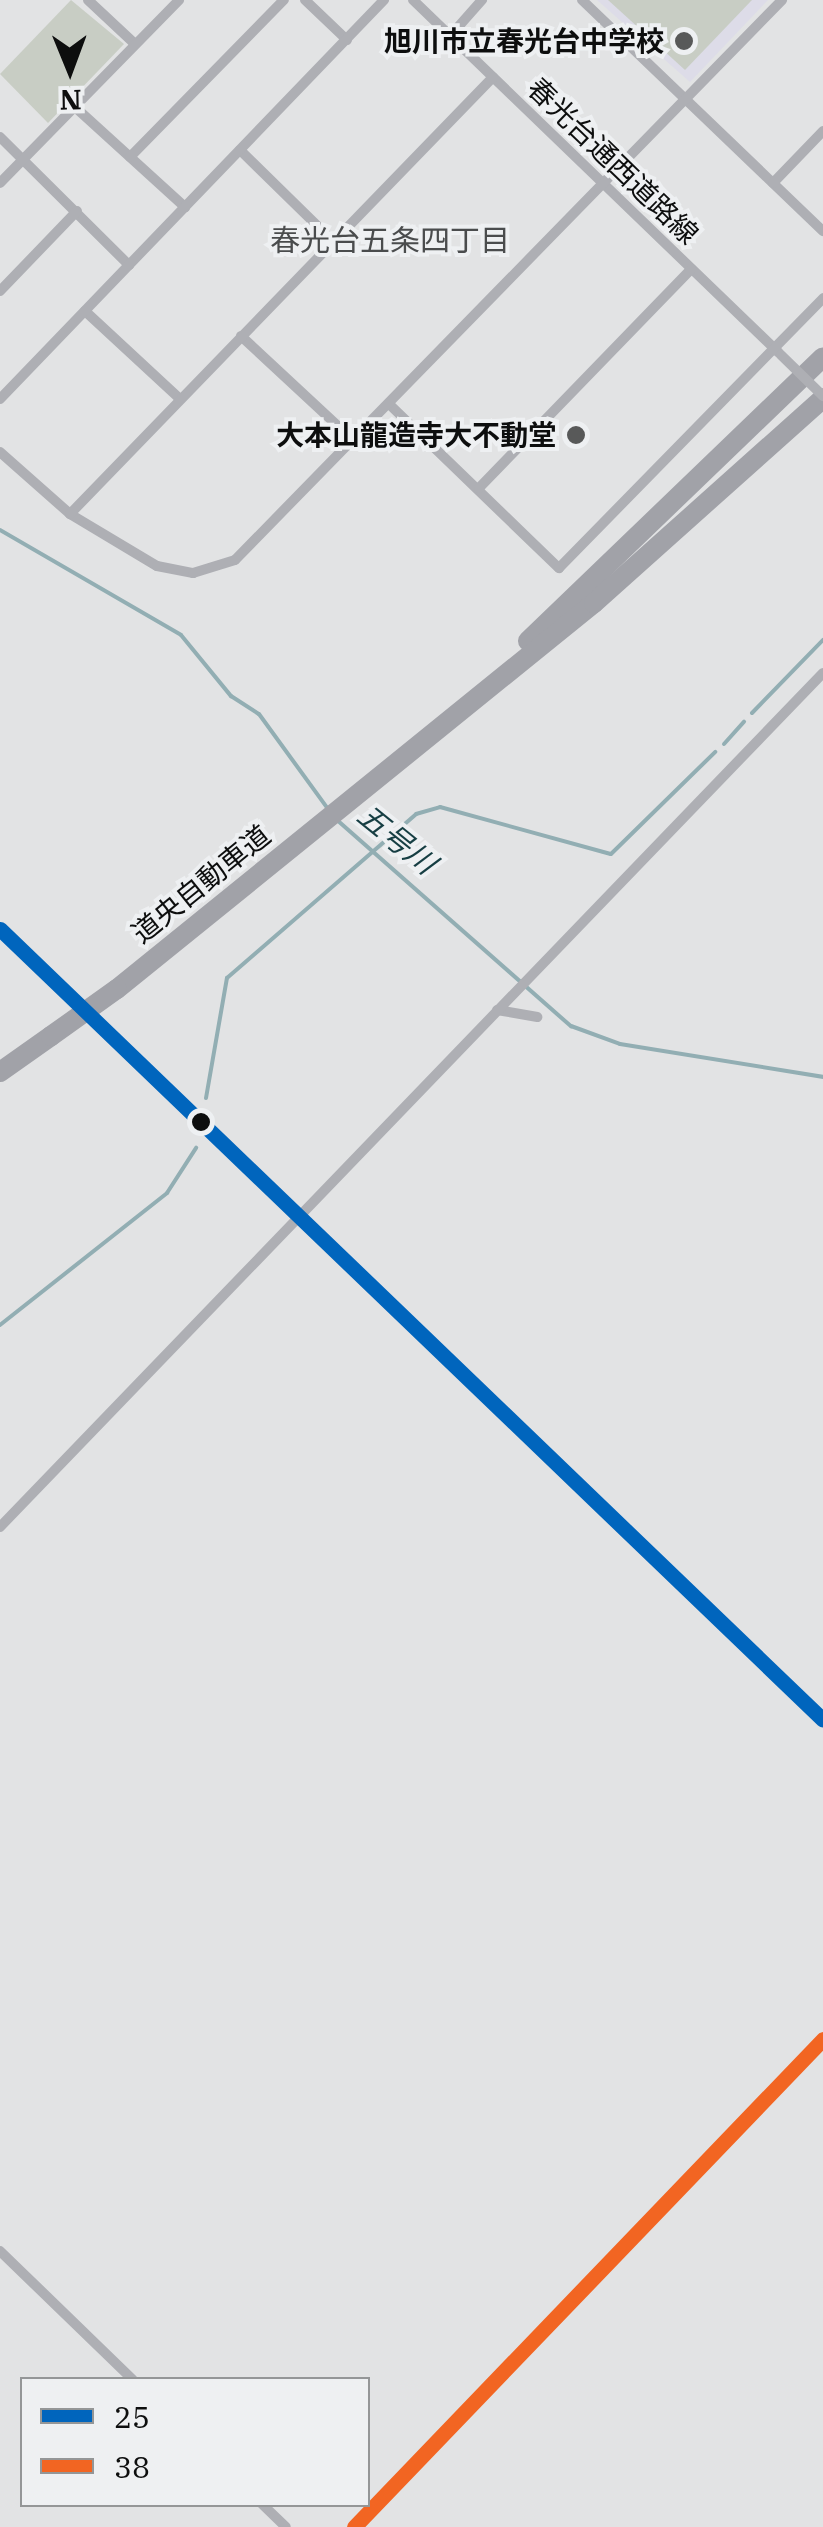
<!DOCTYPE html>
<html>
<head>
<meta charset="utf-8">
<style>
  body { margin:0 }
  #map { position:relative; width:823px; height:2527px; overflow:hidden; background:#e2e3e4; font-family:"IBM Plex Serif","Noto Sans JP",serif }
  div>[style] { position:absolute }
  .education>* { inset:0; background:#dddce8 }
  .green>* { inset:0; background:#c8cdc4 }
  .stream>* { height:4px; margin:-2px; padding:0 2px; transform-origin:2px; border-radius:2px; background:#92aeb3 }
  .minor>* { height:10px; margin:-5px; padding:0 5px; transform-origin:5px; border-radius:5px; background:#aeafb4 }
  .motorway>* { height:20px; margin:-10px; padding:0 10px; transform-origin:10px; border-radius:10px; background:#a1a2a8 }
  .minor-bridge>* { height:10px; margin:-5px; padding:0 5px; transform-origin:5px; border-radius:5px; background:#aeafb4 }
  .motorway-bridge>* { height:20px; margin:-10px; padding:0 10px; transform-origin:10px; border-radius:10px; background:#a1a2a8 }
  .bus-1>* { height:15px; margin:-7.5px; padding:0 7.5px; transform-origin:7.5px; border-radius:7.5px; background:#0065bd }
  .bus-2>* { height:15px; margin:-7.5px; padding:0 7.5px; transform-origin:7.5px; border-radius:7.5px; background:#f26522 }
  .dots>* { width:28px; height:28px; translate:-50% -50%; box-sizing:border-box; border:5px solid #eef0f2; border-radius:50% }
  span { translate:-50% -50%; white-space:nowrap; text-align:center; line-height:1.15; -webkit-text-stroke:8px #eef0f2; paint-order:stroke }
  .poi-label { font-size:28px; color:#0d0e0e; font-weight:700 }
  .right { translate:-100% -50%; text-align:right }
  .street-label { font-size:28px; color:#0d0e0e }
  .neighbourhood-label { font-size:30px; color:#4a4c4d }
  .water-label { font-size:30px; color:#163e43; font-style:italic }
  .legend { position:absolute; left:20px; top:2377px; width:350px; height:130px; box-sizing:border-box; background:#eef0f2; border:2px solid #949697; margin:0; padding:12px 18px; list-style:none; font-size:30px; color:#0d0e0e }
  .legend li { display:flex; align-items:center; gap:20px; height:50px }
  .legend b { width:50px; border:2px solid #949697 }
  .north { position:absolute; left:20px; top:20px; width:100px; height:100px; -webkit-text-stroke:8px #eef0f2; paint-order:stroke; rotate:179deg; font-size:28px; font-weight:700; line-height:40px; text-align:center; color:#0d0e0e }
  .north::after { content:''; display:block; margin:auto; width:35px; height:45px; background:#0d0e0e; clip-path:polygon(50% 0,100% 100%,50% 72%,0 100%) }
</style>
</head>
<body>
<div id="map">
  <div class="education">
    <i style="clip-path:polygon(597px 0,768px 0,690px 82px)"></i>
  </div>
  <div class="green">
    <i style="clip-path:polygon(71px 0,124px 44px,48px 123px,0 74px)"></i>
    <i style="clip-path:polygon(608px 0,752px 0,685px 70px)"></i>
  </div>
  <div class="stream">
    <i style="left:0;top:530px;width:209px;rotate:30.1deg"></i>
    <i style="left:181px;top:635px;width:79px;rotate:50.7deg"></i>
    <i style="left:231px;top:696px;width:33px;rotate:33deg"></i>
    <i style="left:259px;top:714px;width:117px;rotate:54deg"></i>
    <i style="left:752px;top:713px;width:102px;rotate:-45.8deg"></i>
    <i style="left:724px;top:744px;width:30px;rotate:-48deg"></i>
    <i style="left:337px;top:820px;width:312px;rotate:41.4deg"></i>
    <i style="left:571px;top:1026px;width:52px;rotate:20.2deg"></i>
    <i style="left:620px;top:1044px;width:206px;rotate:9.2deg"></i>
    <i style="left:206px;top:1098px;width:122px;rotate:-80.1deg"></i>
    <i style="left:227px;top:978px;width:250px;rotate:-40.9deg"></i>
    <i style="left:416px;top:814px;width:25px;rotate:-16deg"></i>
    <i style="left:440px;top:807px;width:177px;rotate:15.4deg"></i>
    <i style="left:611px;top:854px;width:146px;rotate:-44.4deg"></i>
    <i style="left:0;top:1325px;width:213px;rotate:-38.3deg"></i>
    <i style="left:167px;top:1193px;width:54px;rotate:-57.2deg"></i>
  </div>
  <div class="minor">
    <i style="left:88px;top:0;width:64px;rotate:43.1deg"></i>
    <i style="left:305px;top:0;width:58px;rotate:43.6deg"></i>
    <i style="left:413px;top:0;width:508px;rotate:43.96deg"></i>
    <i style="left:582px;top:0;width:334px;rotate:43.8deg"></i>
    <i style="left:451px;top:35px;width:47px;rotate:-48.5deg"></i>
    <i style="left:75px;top:107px;width:149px;rotate:42.3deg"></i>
    <i style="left:0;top:137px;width:182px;rotate:44.8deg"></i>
    <i style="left:240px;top:150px;width:130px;rotate:44.4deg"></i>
    <i style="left:130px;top:157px;width:220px;rotate:-45.6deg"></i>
    <i style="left:0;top:183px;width:256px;rotate:-45.6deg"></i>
    <i style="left:773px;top:183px;width:72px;rotate:-46.1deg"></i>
    <i style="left:0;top:291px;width:111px;rotate:-46.1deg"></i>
    <i style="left:85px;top:311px;width:129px;rotate:42.8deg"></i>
    <i style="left:241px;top:336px;width:156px;rotate:42.9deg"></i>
    <i style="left:0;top:399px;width:554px;rotate:-46.1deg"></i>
    <i style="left:390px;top:405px;width:235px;rotate:44deg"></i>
    <i style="left:559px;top:568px;width:378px;rotate:-45.6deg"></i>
    <i style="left:0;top:452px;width:94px;rotate:41.5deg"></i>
    <i style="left:70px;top:514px;width:101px;rotate:30.9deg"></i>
    <i style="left:157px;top:566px;width:37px;rotate:11deg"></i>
    <i style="left:193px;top:573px;width:44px;rotate:-17.2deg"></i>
    <i style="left:235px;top:560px;width:783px;rotate:-45.67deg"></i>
    <i style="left:479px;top:488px;width:305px;rotate:-45.9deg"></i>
    <i style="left:70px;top:514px;width:608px;rotate:-45.93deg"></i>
    <i style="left:0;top:929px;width:1141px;rotate:43.86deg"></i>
    <i style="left:497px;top:1010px;width:41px;rotate:9.9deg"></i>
    <i style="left:0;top:1527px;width:1186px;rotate:-46.06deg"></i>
    <i style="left:0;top:2251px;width:185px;rotate:44.1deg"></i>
    <i style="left:262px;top:2504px;width:33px;rotate:44deg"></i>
    <i style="left:354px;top:2527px;width:677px;rotate:-46.14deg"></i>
  </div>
  <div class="motorway">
    <i style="left:528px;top:641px;width:409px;rotate:-43.9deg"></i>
    <i style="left:117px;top:989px;width:614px;rotate:-38.98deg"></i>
    <i style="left:594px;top:603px;width:307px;rotate:-41.8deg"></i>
    <i style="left:0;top:1072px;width:62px;rotate:-35.2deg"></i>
  </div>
  <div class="minor-bridge">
    <i style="left:781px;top:355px;width:59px;rotate:44.3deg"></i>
  </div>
  <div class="motorway-bridge">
    <i style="left:51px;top:1036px;width:81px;rotate:-35.5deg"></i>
  </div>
  <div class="bus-1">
    <i style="left:0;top:929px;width:1141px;rotate:43.86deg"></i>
  </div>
  <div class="bus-2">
    <i style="left:354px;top:2527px;width:677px;rotate:-46.14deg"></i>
  </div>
  <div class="dots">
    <i style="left:684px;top:41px;background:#585959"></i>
    <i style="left:576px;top:435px;background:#585959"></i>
    <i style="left:201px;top:1122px;background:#0d0e0e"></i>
  </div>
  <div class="poi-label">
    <span class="right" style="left:664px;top:41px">旭川市立春光台中学校</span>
    <span class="right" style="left:556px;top:435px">大本山龍造寺大不動堂</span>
  </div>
  <div class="street-label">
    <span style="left:613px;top:161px;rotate:44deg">春光台通西道路線</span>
    <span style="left:201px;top:884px;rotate:-39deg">道央自動車道</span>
  </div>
  <div class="neighbourhood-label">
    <span style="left:390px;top:240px">春光台五条四丁目</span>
  </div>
  <div class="water-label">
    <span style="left:397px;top:839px;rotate:39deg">五号川</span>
  </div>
  <ul class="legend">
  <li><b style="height:12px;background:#0065bd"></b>25</li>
  <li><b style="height:12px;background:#f26522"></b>38</li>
  </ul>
  <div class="north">N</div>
</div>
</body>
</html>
